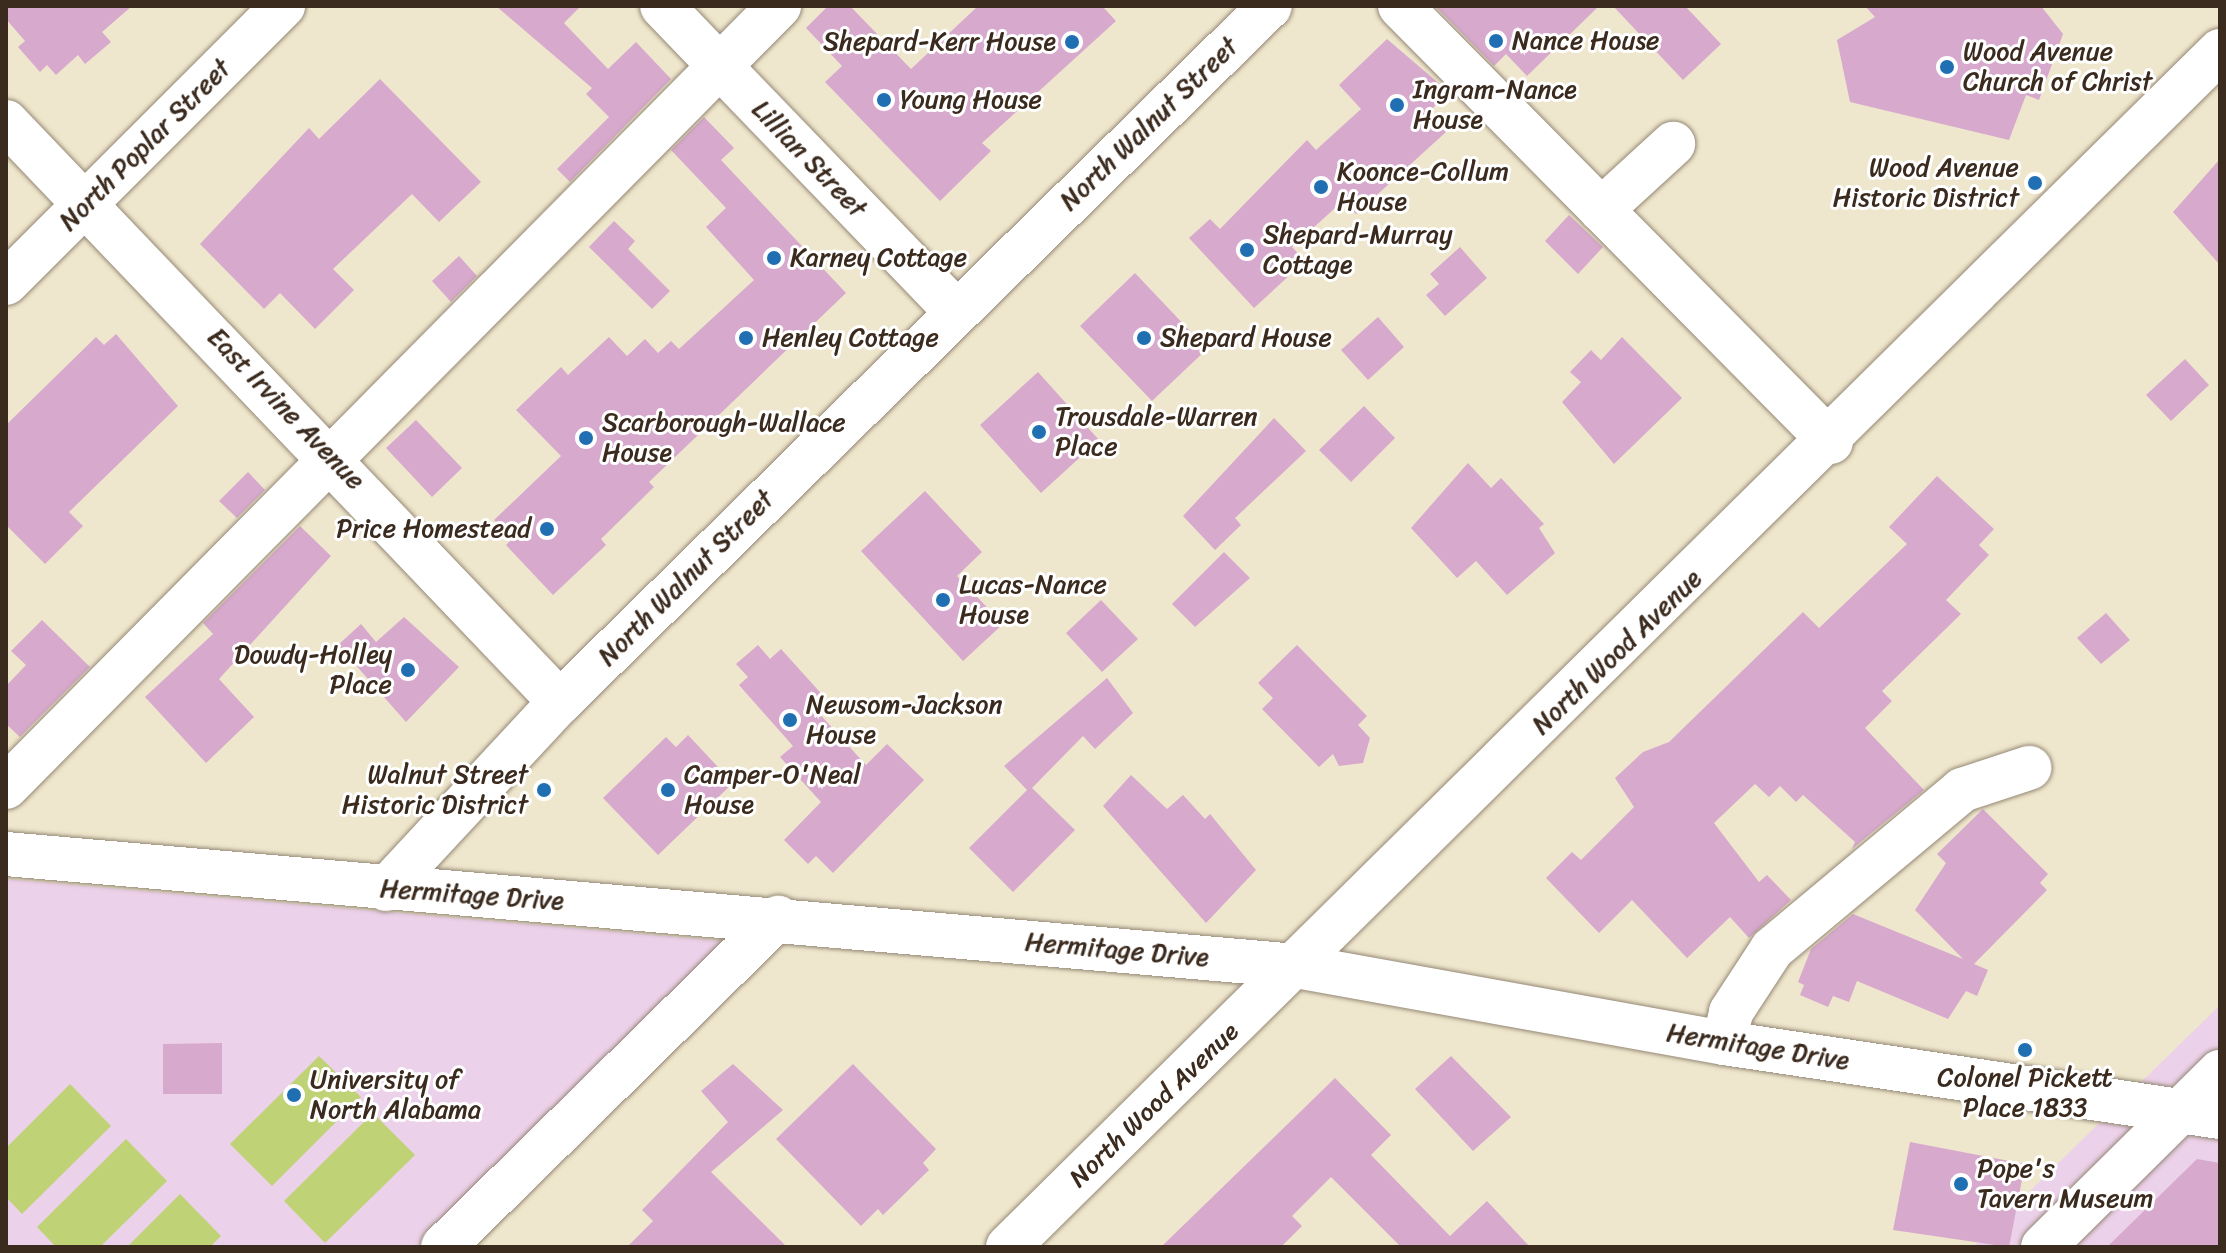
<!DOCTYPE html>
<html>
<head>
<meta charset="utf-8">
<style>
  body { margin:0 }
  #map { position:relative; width:2226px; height:1253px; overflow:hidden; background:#efe7cd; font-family:Sriracha,sans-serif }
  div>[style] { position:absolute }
  .built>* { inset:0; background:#ecd1ea }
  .green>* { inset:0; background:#bfd275 }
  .building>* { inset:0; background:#d7a9cd }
  .roads { filter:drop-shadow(0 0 2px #958876) drop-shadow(0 0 2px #958876) }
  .minor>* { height:44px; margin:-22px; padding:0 22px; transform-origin:22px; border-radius:22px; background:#fff }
  .major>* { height:44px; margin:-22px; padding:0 22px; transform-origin:22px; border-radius:22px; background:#fff }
  .dots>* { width:22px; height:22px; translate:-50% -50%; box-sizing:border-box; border:4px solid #fff; border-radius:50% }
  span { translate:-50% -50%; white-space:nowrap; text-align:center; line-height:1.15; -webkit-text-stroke:6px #fff; paint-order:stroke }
  .poi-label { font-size:26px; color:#3b2a1e }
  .left { translate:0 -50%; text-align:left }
  .right { translate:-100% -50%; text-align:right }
  .street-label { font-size:26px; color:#3b2a1e }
  .frame { position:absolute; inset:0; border:8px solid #3b2a1e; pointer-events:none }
</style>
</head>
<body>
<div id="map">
  <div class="built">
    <i style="clip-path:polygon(6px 879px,737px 942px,427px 1247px,6px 1247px)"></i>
    <i style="clip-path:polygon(2220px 1005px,2220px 1247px,1973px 1247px,2091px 1131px)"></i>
  </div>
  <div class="green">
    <i style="clip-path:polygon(319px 1056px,361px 1097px,272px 1186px,230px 1144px)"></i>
    <i style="clip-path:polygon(70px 1084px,111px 1126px,22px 1214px,6px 1197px,6px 1148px)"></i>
    <i style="clip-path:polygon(373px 1113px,415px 1155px,325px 1243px,284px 1201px)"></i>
    <i style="clip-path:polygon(126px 1139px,167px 1181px,100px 1247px,56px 1247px,37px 1227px)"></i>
    <i style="clip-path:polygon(180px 1194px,221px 1236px,210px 1247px,127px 1247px)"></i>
  </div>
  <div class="building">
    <i style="clip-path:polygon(6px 6px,132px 6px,102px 32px,111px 42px,85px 64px,78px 55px,56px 75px,47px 65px,40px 72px,18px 47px,25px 41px,6px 19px)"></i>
    <i style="clip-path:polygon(496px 6px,581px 6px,564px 23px,608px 69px,636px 42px,671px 79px,570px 182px,557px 169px,609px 117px,586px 94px,592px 88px)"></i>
    <i style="clip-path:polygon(828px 6px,850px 6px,911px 69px,978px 6px,1102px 6px,1116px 21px,982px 143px,991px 151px,940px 201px,825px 82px,842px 66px,806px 28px)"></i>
    <i style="clip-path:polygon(1435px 6px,1599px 6px,1527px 76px,1506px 54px,1494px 66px)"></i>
    <i style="clip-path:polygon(1613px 6px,1685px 6px,1721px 44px,1683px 80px)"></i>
    <i style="clip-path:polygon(1865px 6px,2041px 6px,2063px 34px,2039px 100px,2026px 95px,2009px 140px,1850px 102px,1837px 40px,1875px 17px)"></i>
    <i style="clip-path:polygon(1387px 39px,1449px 92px,1428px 113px,1446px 132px,1356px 214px,1344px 200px,1292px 247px,1305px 261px,1254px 308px,1189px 238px,1210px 219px,1220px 229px,1307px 140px,1316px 150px,1361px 109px,1339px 85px)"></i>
    <i style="clip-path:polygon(380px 79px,481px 182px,439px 222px,412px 194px,333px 269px,354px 290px,315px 329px,280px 293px,264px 309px,200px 244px,309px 128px,319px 139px)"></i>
    <i style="clip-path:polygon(704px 117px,734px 148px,721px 160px,846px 293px,649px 482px,654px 487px,601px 539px,606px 545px,553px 595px,506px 545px,512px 539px,494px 520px,561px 456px,516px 410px,561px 367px,568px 375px,609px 337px,627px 356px,645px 339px,658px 353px,671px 341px,679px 349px,754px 280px,706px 227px,726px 208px,671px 150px)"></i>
    <i style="clip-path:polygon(2220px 159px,2220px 265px,2173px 212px)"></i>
    <i style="clip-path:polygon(1569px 215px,1603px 247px,1578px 274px,1545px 241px)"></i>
    <i style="clip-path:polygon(614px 221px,635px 241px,628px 249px,670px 291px,652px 309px,589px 247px)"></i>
    <i style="clip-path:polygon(1460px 247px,1487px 278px,1445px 316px,1426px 295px,1439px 284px,1430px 274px)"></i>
    <i style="clip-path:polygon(459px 256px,477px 276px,451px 302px,432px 281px)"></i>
    <i style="clip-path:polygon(1135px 273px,1207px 349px,1152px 401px,1080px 326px)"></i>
    <i style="clip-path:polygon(1378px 317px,1404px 347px,1368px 380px,1341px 350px)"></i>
    <i style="clip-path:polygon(116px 334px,178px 406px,69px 512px,83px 526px,45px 564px,6px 525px,6px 425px,96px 337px,104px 345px)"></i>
    <i style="clip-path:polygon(1622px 337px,1682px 398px,1614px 464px,1562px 402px,1581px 382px,1570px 372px,1591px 350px,1601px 360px)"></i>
    <i style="clip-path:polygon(2185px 359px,2209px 385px,2171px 421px,2146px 395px)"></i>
    <i style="clip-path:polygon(1038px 372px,1099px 440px,1041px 493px,980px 425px)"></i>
    <i style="clip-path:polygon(1364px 406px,1395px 438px,1351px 482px,1319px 450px)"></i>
    <i style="clip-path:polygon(1274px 418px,1306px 451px,1235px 518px,1241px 525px,1215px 550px,1183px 516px)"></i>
    <i style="clip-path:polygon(416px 420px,462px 468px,432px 497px,386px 448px)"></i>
    <i style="clip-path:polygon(1468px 463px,1491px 488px,1501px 478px,1544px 524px,1539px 528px,1555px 553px,1507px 595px,1476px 561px,1457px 578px,1411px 528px)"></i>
    <i style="clip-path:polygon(248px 472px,265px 490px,237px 518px,219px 501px)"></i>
    <i style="clip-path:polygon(1937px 476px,1994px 529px,1979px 545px,1989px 555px,1946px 600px,1961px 614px,1882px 691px,1892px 701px,1865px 728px,1924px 790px,1852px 849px,1855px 842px,1803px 795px,1796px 802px,1780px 786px,1769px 797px,1755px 784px,1714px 823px,1759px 882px,1767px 875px,1791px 900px,1749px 938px,1730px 917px,1687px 958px,1632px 900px,1599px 933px,1546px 878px,1572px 852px,1581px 860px,1634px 807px,1615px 778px,1643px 752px,1669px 742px,1803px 612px,1819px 628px,1907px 544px,1889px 527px)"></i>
    <i style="clip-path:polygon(925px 491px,982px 552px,957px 576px,1003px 624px,963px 661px,861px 551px)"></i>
    <i style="clip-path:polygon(300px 526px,331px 556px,219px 679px,254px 717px,206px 763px,145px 697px,213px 634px,203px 623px)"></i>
    <i style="clip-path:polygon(1224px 552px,1250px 578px,1195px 627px,1172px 604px)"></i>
    <i style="clip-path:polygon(1101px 600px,1138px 639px,1102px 672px,1066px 633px)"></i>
    <i style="clip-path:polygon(2106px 613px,2130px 640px,2101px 664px,2077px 638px)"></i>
    <i style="clip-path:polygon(404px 617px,459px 667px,406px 722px,338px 645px,361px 624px,376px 642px)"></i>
    <i style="clip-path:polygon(42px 620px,90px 667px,20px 737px,6px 724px,6px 686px,26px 665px,11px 651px)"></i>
    <i style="clip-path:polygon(758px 645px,770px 659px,781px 649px,827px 700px,816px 710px,866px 765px,887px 744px,924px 780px,833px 873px,816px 856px,808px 864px,784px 840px,821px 802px,780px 757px,793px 746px,739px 685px,748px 677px,736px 664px)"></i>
    <i style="clip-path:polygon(1297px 645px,1367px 716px,1358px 725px,1370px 738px,1363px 763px,1339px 766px,1333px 754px,1319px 767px,1262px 709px,1273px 698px,1258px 683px)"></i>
    <i style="clip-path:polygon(1107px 678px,1133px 713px,1095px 749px,1083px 736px,1032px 788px,1075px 830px,1013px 892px,969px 848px,1027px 790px,1004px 766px)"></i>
    <i style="clip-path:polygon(688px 735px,733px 783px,658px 855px,603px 798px,666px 737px,676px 747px)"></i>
    <i style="clip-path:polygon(1131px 775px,1167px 809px,1183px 795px,1205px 819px,1210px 814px,1256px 870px,1206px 923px,1103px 806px)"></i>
    <i style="clip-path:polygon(1983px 809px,2048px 874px,2040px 883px,2047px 890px,1974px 964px,1988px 970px,1977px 996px,1966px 991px,1948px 1019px,1857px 981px,1849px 1002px,1833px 996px,1828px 1007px,1800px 995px,1804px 985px,1798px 982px,1811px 949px,1853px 914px,1963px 959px,1915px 910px,1946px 863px,1937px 854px)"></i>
    <i style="clip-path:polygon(222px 1043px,222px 1094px,163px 1094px,163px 1044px)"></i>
    <i style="clip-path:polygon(1451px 1056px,1511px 1117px,1473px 1151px,1415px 1089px)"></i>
    <i style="clip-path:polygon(733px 1064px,783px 1110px,711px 1172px,787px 1247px,627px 1247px,653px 1221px,642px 1210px,728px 1122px,701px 1091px)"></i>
    <i style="clip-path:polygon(853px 1064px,936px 1149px,923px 1163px,929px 1170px,883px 1215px,878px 1209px,861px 1226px,776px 1139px)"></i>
    <i style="clip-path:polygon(1335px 1078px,1391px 1135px,1371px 1155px,1450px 1236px,1487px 1201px,1530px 1247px,1401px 1247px,1331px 1177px,1292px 1216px,1302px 1226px,1281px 1247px,1161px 1247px)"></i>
    <i style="clip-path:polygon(1910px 1142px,2025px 1164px,2009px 1247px,1893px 1230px)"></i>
    <i style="clip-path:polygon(2197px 1159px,2220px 1163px,2220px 1247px,2107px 1247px)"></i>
  </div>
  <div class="roads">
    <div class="minor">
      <i style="left:662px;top:6px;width:424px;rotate:46.1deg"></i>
      <i style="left:1400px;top:6px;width:613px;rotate:45.33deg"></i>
      <i style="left:6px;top:122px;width:802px;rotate:46.31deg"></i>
      <i style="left:1601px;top:210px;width:98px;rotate:-42.5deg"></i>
      <i style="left:6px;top:283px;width:392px;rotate:-45deg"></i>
      <i style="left:6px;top:787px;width:1099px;rotate:-45.29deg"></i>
      <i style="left:6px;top:854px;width:1295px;rotate:4.96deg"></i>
      <i style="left:1296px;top:966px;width:435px;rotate:10.2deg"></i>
      <i style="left:1724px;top:1043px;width:501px;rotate:8.49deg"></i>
      <i style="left:386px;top:889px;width:255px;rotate:-47.1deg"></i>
      <i style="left:560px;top:702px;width:994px;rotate:-44.43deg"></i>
      <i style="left:1724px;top:1043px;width:32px;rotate:-77deg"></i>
      <i style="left:1731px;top:1012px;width:75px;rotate:-56.9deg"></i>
      <i style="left:1772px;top:949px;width:248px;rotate:-39.9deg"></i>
      <i style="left:1962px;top:790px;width:71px;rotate:-18.2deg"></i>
      <i style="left:443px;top:1247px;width:470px;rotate:-44.5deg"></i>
      <i style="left:2043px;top:1247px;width:249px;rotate:-44.7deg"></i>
    </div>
    <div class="major">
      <i style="left:1008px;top:1247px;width:1703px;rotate:-44.62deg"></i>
    </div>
  </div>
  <div class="dots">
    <i style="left:1496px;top:41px;background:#1f6fb2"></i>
    <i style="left:1072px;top:42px;background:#1f6fb2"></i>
    <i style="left:1947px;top:67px;background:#1f6fb2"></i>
    <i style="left:884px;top:100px;background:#1f6fb2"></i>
    <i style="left:1397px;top:105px;background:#1f6fb2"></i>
    <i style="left:2035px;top:183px;background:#1f6fb2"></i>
    <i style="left:1321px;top:187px;background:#1f6fb2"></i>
    <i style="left:1247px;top:250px;background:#1f6fb2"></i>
    <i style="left:774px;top:258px;background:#1f6fb2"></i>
    <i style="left:746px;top:338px;background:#1f6fb2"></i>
    <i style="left:1144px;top:338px;background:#1f6fb2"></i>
    <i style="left:1039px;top:432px;background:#1f6fb2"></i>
    <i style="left:586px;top:438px;background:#1f6fb2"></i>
    <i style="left:547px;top:529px;background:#1f6fb2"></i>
    <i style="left:943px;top:600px;background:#1f6fb2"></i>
    <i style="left:408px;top:670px;background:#1f6fb2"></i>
    <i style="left:790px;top:720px;background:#1f6fb2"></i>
    <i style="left:544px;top:790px;background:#1f6fb2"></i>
    <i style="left:668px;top:790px;background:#1f6fb2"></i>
    <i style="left:2025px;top:1050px;background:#1f6fb2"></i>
    <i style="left:294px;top:1095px;background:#1f6fb2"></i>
    <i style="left:1961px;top:1184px;background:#1f6fb2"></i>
  </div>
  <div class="poi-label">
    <span class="left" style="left:1512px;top:41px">Nance House</span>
    <span class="right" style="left:1056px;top:42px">Shepard-Kerr House</span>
    <span class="left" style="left:1963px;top:67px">Wood Avenue<br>Church of Christ</span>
    <span class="left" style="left:1413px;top:105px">Ingram-Nance<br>House</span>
    <span class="left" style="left:900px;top:100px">Young House</span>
    <span class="right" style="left:2019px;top:183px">Wood Avenue<br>Historic District</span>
    <span class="left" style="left:1337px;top:187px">Koonce-Collum<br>House</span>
    <span class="left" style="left:1263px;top:250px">Shepard-Murray<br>Cottage</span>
    <span class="left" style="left:790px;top:258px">Karney Cottage</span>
    <span class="left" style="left:762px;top:338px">Henley Cottage</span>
    <span class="left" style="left:1160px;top:338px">Shepard House</span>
    <span class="left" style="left:1055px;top:432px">Trousdale-Warren<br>Place</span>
    <span class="left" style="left:602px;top:438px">Scarborough-Wallace<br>House</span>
    <span class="right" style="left:531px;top:529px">Price Homestead</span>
    <span class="left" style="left:959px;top:600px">Lucas-Nance<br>House</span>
    <span class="right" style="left:392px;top:670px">Dowdy-Holley<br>Place</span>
    <span class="left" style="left:806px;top:720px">Newsom-Jackson<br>House</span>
    <span class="right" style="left:528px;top:790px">Walnut Street<br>Historic District</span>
    <span class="left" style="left:684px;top:790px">Camper-O'Neal<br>House</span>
    <span style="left:2025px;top:1093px">Colonel Pickett<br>Place 1833</span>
    <span class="left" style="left:310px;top:1095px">University of<br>North Alabama</span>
    <span class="left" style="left:1977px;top:1184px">Pope's<br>Tavern Museum</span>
  </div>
  <div class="street-label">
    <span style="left:1149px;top:124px;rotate:-44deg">North Walnut Street</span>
    <span style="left:145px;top:145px;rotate:-45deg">North Poplar Street</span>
    <span style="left:809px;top:159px;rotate:46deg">Lillian Street</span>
    <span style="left:286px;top:409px;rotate:46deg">East Irvine Avenue</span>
    <span style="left:686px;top:578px;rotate:-45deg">North Walnut Street</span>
    <span style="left:1617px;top:652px;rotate:-44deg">North Wood Avenue</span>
    <span style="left:472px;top:895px;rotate:4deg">Hermitage Drive</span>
    <span style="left:1117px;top:950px;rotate:5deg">Hermitage Drive</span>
    <span style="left:1758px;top:1047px;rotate:9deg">Hermitage Drive</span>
    <span style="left:1154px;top:1105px;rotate:-44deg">North Wood Avenue</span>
  </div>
  <div class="frame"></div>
</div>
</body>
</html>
